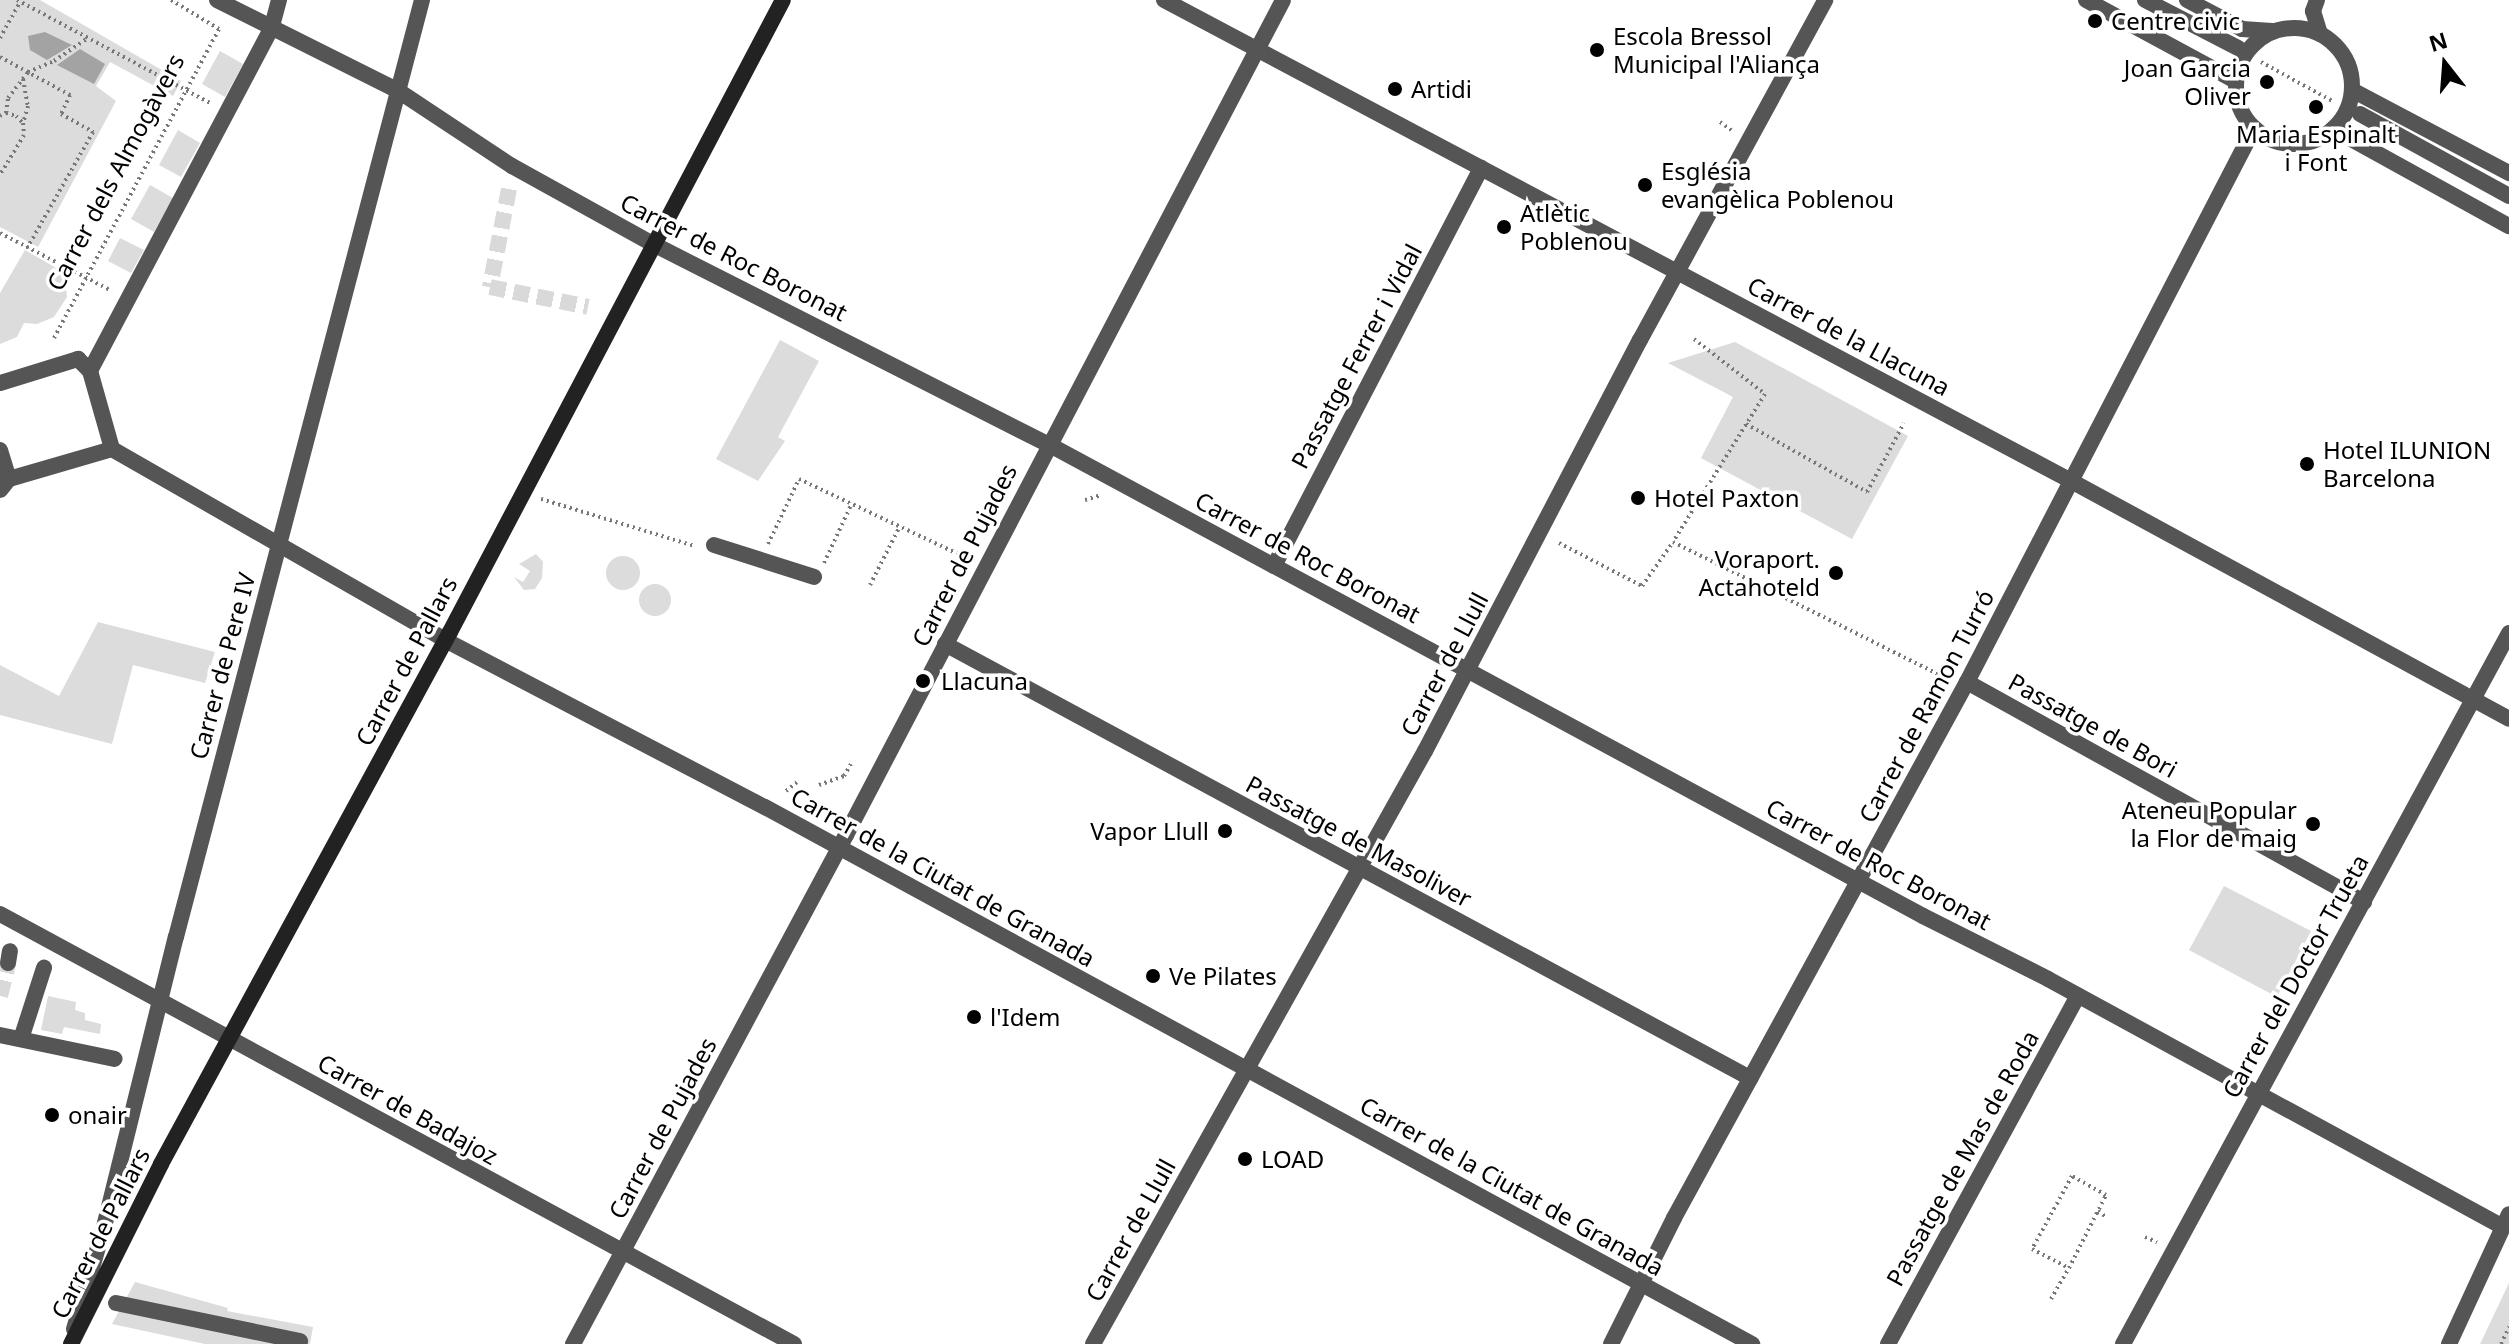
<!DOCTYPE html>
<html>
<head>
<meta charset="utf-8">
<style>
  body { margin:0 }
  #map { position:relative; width:2509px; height:1344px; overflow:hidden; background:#fff; font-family:"Noto Sans",sans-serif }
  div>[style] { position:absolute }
  .green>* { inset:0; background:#dcdcdc }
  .round { border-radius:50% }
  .water>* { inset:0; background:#a3a3a3 }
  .pedestrian-tunnel>* { height:16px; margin-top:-8px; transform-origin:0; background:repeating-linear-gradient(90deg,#d9d9d9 0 16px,transparent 0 24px) }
  .path>* { height:4px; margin-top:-2px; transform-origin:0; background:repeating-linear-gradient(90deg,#777 0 2px,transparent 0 6px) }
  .pedestrian>* { height:16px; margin:-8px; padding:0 8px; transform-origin:8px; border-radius:8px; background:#555 }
  .minor>* { height:16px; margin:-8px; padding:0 8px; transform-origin:8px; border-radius:8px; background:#555 }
  .minor>.ring { margin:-8px; padding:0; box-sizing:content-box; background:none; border:16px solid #555; border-radius:50% }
  .tertiary>* { height:16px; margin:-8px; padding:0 8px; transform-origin:8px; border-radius:8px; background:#555 }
  .secondary>* { height:16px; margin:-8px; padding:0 8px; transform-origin:8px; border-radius:8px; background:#222 }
  .dots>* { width:22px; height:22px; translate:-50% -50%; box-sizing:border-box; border:4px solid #fff; border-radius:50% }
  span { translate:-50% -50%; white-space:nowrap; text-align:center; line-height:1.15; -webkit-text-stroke:7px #fff; paint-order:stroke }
  .poi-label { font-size:24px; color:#000 }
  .left { translate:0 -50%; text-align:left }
  .right { translate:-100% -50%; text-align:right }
  .street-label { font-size:24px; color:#000 }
  .north { position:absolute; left:2405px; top:24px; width:80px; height:80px; -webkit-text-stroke:6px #fff; paint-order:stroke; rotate:343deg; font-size:22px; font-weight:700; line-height:32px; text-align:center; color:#000 }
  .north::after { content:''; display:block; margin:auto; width:28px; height:36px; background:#000; clip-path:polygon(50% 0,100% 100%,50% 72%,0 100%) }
</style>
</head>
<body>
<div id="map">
  <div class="green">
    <i style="clip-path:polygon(0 0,40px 0,181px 81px,173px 96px,110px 62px,96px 86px,116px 101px,38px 247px,0 227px)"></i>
    <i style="clip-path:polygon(220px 51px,243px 64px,225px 97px,202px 84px)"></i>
    <i style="clip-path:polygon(178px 130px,200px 143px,181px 177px,159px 165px)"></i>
    <i style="clip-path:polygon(150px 185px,173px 198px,154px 232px,131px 219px)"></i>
    <i style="clip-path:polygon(120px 238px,144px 250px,131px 273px,108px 261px)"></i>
    <i style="clip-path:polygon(25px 250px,58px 269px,65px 279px,67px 297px,54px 317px,37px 324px,24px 323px,17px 337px,0 344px,0 293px)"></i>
    <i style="clip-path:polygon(780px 340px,819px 361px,778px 437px,785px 441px,758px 481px,716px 459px)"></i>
    <i style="clip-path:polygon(1735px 342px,1908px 436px,1852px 539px,1701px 458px,1733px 397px,1668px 363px)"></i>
    <i style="clip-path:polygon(536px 554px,543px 562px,542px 578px,535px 589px,524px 590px,514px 577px,523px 582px,530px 571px,519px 564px)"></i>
    <i class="round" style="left:606px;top:556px;width:34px;height:34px"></i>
    <i class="round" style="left:639px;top:584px;width:32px;height:32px"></i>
    <i style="clip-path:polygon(98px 622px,215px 652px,205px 683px,133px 665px,112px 744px,0 715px,0 665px,59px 696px)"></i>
    <i style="clip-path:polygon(2224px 886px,2311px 931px,2277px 997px,2189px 950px)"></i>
    <i style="clip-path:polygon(48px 996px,76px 1002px,75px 1010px,85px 1013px,85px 1020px,101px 1024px,100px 1034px,64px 1027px,62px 1034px,41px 1030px)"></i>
    <i style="clip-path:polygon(135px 1282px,228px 1308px,227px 1311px,313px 1327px,310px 1344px,205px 1344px,112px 1324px)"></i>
    <i style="clip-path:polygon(2509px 1283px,2509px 1344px,2480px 1344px)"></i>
  </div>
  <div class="water">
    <i style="clip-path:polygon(45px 32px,72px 45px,47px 60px,30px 50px,28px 36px)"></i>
    <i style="clip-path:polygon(80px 49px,105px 64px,94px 84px,57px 65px)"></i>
  </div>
  <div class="pedestrian-tunnel">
    <i style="left:509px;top:189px;width:100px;rotate:101deg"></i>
    <i style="left:490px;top:287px;width:100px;rotate:11.5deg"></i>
    <i style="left:0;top:996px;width:34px;rotate:-76deg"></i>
  </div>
  <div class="path">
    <i style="left:17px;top:0;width:221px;rotate:28.1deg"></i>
    <i style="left:0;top:38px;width:41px;rotate:-60.9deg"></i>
    <i style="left:0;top:57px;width:80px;rotate:28.5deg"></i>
    <i style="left:70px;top:95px;width:21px;rotate:115deg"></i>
    <i style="left:61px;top:114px;width:37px;rotate:29deg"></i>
    <i style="left:93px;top:132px;width:133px;rotate:119.6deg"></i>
    <i style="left:2261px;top:62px;width:83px;rotate:28.7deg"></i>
    <i style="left:23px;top:79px;width:27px;rotate:80deg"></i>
    <i style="left:28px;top:106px;width:18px;rotate:106deg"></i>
    <i style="left:6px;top:113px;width:15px;rotate:-82deg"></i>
    <i style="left:8px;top:98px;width:33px;rotate:-52deg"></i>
    <i style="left:28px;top:72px;width:28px;rotate:-23deg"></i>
    <i style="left:54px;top:61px;width:41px;rotate:-34.1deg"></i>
    <i style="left:0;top:116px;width:7px;rotate:-27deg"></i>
    <i style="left:6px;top:113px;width:10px;rotate:17deg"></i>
    <i style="left:16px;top:116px;width:10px;rotate:45deg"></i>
    <i style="left:23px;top:123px;width:12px;rotate:85deg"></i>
    <i style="left:24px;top:135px;width:47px;rotate:121deg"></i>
    <i style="left:1720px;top:122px;width:14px;rotate:36deg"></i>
    <i style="left:0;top:233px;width:126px;rotate:27.4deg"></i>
    <i style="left:54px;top:338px;width:350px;rotate:-61.9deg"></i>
    <i style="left:219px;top:29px;width:56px;rotate:-148.9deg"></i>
    <i style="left:1694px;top:339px;width:90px;rotate:37.8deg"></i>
    <i style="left:1765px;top:394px;width:174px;rotate:121.9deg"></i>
    <i style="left:1673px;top:542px;width:305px;rotate:26.5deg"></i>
    <i style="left:1746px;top:424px;width:139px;rotate:29.3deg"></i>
    <i style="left:1867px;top:492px;width:78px;rotate:-61.8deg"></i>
    <i style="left:541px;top:499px;width:161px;rotate:17deg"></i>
    <i style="left:1085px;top:500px;width:17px;rotate:-17deg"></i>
    <i style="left:1559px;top:543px;width:93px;rotate:27.4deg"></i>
    <i style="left:1642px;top:586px;width:54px;rotate:-54.8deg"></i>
    <i style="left:768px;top:544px;width:72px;rotate:-64.5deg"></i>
    <i style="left:799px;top:479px;width:181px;rotate:25.2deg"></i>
    <i style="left:824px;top:563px;width:66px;rotate:-65deg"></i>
    <i style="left:870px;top:585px;width:66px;rotate:-63deg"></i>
    <i style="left:819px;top:785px;width:27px;rotate:-20deg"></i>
    <i style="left:844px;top:776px;width:14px;rotate:-60deg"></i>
    <i style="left:786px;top:791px;width:14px;rotate:-39deg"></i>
    <i style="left:2098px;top:1211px;width:9px;rotate:36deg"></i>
    <i style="left:2145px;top:1237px;width:13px;rotate:23deg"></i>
    <i style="left:2051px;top:1299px;width:36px;rotate:-60deg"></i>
    <i style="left:2069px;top:1268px;width:82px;rotate:-63.1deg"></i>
    <i style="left:2106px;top:1195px;width:39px;rotate:-151deg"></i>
    <i style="left:2072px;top:1176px;width:83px;rotate:118.7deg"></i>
    <i style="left:2032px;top:1249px;width:42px;rotate:27.2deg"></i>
    <i style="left:2501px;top:1344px;width:19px;rotate:-65deg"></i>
  </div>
  <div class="pedestrian">
    <i style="left:2145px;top:0;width:105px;rotate:27.3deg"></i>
    <i style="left:2360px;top:114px;width:170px;rotate:28.8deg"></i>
    <i style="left:0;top:383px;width:82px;rotate:-17.1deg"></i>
    <i style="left:78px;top:359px;width:17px;rotate:45deg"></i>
    <i style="left:9px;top:479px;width:107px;rotate:-16.2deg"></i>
    <i style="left:8px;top:963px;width:12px;rotate:-81deg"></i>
    <i style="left:0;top:1035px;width:117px;rotate:11.8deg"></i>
    <i style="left:21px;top:1039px;width:75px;rotate:-72.1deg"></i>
    <i style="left:116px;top:1303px;width:188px;rotate:11.7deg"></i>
  </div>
  <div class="minor">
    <i style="left:217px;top:0;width:201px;rotate:26.6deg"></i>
    <i style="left:397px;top:90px;width:138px;rotate:33.5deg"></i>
    <i style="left:512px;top:166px;width:161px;rotate:29deg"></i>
    <i style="left:653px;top:244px;width:443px;rotate:26.9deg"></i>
    <i style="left:1048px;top:444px;width:994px;rotate:28.34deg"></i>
    <i style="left:1923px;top:916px;width:140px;rotate:26.7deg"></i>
    <i style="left:2048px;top:979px;width:518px;rotate:28.59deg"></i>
    <i style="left:279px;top:0;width:30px;rotate:105deg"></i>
    <i style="left:271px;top:29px;width:387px;rotate:117.9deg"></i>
    <i style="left:90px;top:371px;width:81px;rotate:74.2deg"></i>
    <i style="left:112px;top:449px;width:384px;rotate:29.8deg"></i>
    <i style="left:445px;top:640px;width:361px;rotate:27.6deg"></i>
    <i style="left:765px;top:807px;width:1124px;rotate:28.55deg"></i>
    <i style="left:2086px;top:0;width:170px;rotate:28.4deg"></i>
    <i style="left:2187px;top:0;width:62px;rotate:27.8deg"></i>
    <i style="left:2242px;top:29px;width:30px;rotate:4deg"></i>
    <i style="left:2317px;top:0;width:12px;rotate:110deg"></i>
    <i style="left:2313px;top:11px;width:24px;rotate:73deg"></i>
    <i class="ring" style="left:2236px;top:28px;width:100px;height:100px"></i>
    <i style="left:2352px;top:90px;width:178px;rotate:27.9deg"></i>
    <i style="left:2333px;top:129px;width:201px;rotate:28.9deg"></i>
    <i style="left:0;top:450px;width:30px;rotate:73deg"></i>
    <i style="left:9px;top:479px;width:14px;rotate:129deg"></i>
    <i style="left:714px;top:545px;width:105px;rotate:17.7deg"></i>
    <i style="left:1274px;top:566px;width:449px;rotate:-62.5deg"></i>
    <i style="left:945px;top:644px;width:915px;rotate:28.33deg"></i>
    <i style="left:1967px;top:682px;width:454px;rotate:29deg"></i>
    <i style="left:74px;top:1329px;width:106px;rotate:-73.6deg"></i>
    <i style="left:104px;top:1227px;width:299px;rotate:-76.1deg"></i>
    <i style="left:176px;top:937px;width:969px;rotate:-75.29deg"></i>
    <i style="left:573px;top:1344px;width:578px;rotate:-61.79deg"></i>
    <i style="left:846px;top:835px;width:942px;rotate:-62.37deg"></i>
    <i style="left:1611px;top:1344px;width:141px;rotate:-63.4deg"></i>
    <i style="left:1674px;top:1218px;width:611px;rotate:-61.34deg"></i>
    <i style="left:1967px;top:682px;width:624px;rotate:-62.61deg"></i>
    <i style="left:1888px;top:1344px;width:397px;rotate:-61.4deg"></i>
    <i style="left:2123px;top:1344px;width:809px;rotate:-61.5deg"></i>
  </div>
  <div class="tertiary">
    <i style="left:1164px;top:0;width:1029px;rotate:27.93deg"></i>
    <i style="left:2073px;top:482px;width:496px;rotate:28.5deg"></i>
    <i style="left:0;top:914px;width:903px;rotate:28.44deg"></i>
    <i style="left:1093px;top:1344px;width:680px;rotate:-60.76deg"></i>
    <i style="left:1425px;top:751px;width:464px;rotate:-62.4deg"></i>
    <i style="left:1640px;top:340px;width:387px;rotate:-61.4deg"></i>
    <i style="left:2449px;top:1344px;width:143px;rotate:-65.2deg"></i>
  </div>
  <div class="secondary">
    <i style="left:71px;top:1344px;width:201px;rotate:-63.4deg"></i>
    <i style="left:161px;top:1164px;width:605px;rotate:-61.49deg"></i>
    <i style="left:450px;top:632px;width:714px;rotate:-62.22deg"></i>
  </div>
  <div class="dots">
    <i style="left:2095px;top:21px;background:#000"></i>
    <i style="left:1597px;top:50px;background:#000"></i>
    <i style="left:2267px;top:82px;background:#000"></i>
    <i style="left:1395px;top:89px;background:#000"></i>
    <i style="left:2316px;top:107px;background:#000"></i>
    <i style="left:1645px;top:185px;background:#000"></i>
    <i style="left:1504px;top:227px;background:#000"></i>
    <i style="left:2307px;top:464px;background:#000"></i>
    <i style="left:1638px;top:498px;background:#000"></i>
    <i style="left:1836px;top:573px;background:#000"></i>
    <i style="left:923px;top:681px;background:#000"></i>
    <i style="left:2313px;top:824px;background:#000"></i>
    <i style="left:1225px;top:831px;background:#000"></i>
    <i style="left:1153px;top:976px;background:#000"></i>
    <i style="left:974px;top:1017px;background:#000"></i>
    <i style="left:52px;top:1115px;background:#000"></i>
    <i style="left:1245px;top:1159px;background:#000"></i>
  </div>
  <div class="poi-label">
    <span class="left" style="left:2111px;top:21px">Centre civic</span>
    <span class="left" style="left:1613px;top:50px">Escola Bressol<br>Municipal l'Aliança</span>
    <span class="right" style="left:2251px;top:82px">Joan Garcia<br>Oliver</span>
    <span class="left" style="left:1411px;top:89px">Artidi</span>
    <span style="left:2316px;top:148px">Maria Espinalt<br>i Font</span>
    <span class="left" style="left:1661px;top:185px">Església<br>evangèlica Poblenou</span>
    <span class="left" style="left:1520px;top:227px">Atlètic<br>Poblenou</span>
    <span class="left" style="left:2323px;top:464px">Hotel ILUNION<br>Barcelona</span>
    <span class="left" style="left:1654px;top:498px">Hotel Paxton</span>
    <span class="right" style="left:1820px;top:573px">Voraport.<br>Actahoteld</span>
    <span class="left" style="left:941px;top:681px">Llacuna</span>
    <span class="right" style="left:2297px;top:824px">Ateneu Popular<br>la Flor de maig</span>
    <span class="right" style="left:1209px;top:831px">Vapor Llull</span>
    <span class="left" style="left:1169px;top:976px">Ve Pilates</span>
    <span class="left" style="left:990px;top:1017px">l'Idem</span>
    <span class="left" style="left:68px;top:1115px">onair</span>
    <span class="left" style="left:1261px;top:1159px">LOAD</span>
  </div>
  <div class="street-label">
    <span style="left:115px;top:172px;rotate:-62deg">Carrer dels Almogàvers</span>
    <span style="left:734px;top:257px;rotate:27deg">Carrer de Roc Boronat</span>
    <span style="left:1849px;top:336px;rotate:28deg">Carrer de la Llacuna</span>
    <span style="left:1356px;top:356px;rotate:-62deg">Passatge Ferrer i Vidal</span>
    <span style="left:964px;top:555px;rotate:-63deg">Carrer de Pujades</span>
    <span style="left:1308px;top:557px;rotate:28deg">Carrer de Roc Boronat</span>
    <span style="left:406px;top:661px;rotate:-62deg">Carrer de Pallars</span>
    <span style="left:1444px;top:664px;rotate:-62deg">Carrer de Llull</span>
    <span style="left:222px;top:666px;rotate:-75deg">Carrer de Pere IV</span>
    <span style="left:1926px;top:706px;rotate:-62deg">Carrer de Ramon Turró</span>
    <span style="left:2093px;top:725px;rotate:29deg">Passatge de Bori</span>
    <span style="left:1359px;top:841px;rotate:28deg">Passatge de Masoliver</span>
    <span style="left:1879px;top:864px;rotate:28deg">Carrer de Roc Boronat</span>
    <span style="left:943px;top:877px;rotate:29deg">Carrer de la Ciutat de Granada</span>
    <span style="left:2295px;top:976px;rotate:-61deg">Carrer del Doctor Trueta</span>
    <span style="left:408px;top:1109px;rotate:29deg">Carrer de Badajoz</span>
    <span style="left:662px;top:1128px;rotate:-62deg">Carrer de Pujades</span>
    <span style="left:1962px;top:1158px;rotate:-61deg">Passatge de Mas de Roda</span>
    <span style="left:1512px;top:1186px;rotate:29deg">Carrer de la Ciutat de Granada</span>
    <span style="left:1130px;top:1230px;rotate:-61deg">Carrer de Llull</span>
    <span style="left:100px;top:1233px;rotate:-63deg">Carrer de Pallars</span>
  </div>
  <div class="north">N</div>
</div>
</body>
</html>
